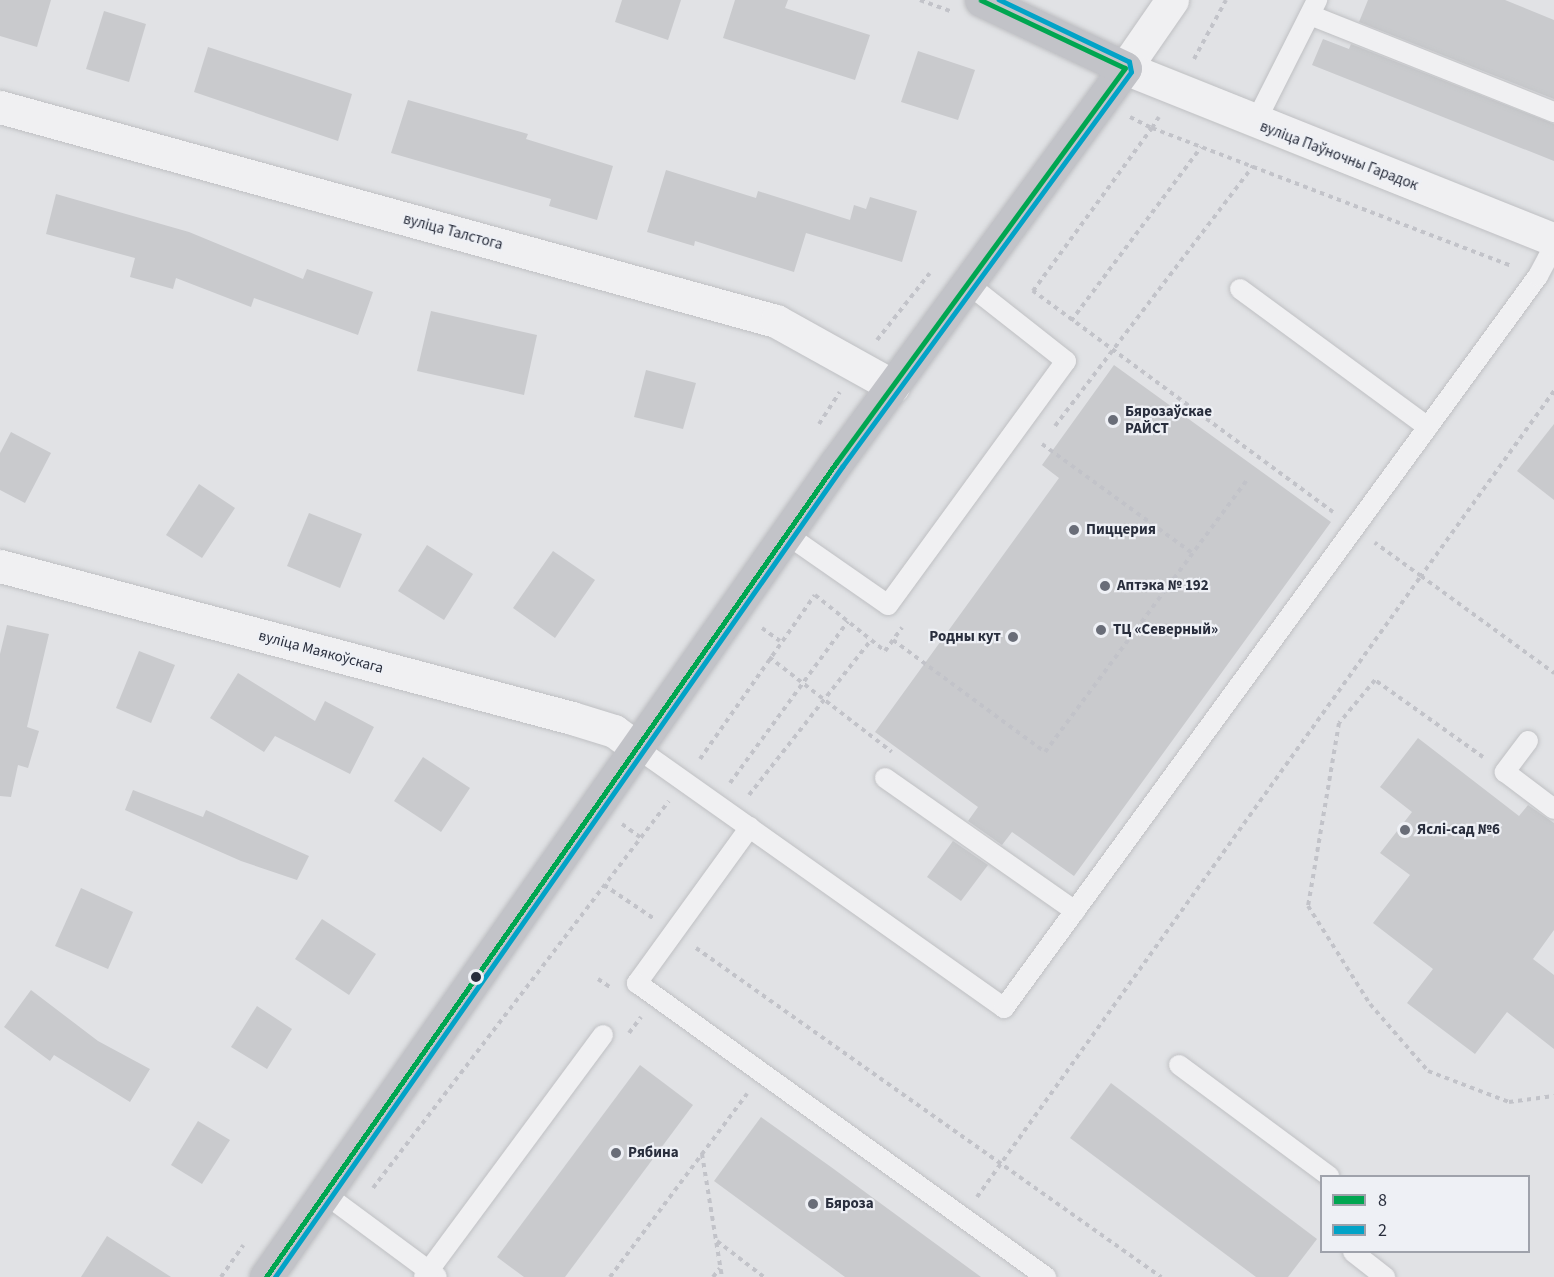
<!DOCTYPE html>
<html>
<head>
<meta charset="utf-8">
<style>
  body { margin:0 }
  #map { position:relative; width:1554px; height:1277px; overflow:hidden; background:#e1e2e5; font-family:"Source Sans 3",sans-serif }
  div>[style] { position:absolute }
  .building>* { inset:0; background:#c9cacd }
  .path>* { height:4px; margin-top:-2px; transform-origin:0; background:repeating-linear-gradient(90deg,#c2c3c9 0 4.5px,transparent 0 9px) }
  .roads { filter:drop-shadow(0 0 2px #bfc0c3) drop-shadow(0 0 2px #bfc0c3) }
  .lane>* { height:20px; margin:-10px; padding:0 10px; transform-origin:10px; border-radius:10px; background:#f0f0f2 }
  .street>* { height:33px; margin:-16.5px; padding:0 16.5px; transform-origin:16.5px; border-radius:16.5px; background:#f0f0f2 }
  .secondary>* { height:33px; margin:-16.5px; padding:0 16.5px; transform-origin:16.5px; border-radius:16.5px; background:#c2c3c8 }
  .bus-1>* { height:4.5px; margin:-2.25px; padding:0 2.25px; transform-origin:2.25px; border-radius:2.25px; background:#00a651 }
  .bus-2>* { height:4.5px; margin:-2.25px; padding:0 2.25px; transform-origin:2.25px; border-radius:2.25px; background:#02a3c7 }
  .dots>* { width:16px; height:16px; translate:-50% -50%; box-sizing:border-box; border:3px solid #eef0f5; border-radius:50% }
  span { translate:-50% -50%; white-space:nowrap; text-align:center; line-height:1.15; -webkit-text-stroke:4.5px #eef0f5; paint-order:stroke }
  .street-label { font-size:15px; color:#292e3d }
  .poi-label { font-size:15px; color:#292e3d; font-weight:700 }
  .left { translate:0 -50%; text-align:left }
  .right { translate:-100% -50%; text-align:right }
  .legend { position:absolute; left:1320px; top:1175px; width:210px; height:78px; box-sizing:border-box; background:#eef0f5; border:2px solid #9fa2ab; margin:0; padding:8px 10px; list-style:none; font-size:18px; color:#292e3d }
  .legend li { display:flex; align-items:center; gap:12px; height:30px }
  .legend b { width:30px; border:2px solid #9fa2ab }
</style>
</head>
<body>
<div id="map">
  <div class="building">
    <i style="clip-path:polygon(0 0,51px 0,37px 47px,0 36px)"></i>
    <i style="clip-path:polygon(622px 0,681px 0,668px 40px,615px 22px)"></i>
    <i style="clip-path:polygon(735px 0,788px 0,785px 8px,870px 35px,855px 80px,723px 38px)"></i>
    <i style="clip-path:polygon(1368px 0,1505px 0,1554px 20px,1554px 99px,1359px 22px)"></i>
    <i style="clip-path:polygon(104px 11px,146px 24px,129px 82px,86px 69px)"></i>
    <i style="clip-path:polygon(1323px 39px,1349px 49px,1351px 44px,1554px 124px,1554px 161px,1312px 65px)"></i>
    <i style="clip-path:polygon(208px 47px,352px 94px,338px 141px,194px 92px)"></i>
    <i style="clip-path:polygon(918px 51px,975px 70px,958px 120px,901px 102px)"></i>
    <i style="clip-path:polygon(408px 100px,528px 134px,526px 139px,613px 166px,597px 220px,549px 206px,551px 199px,391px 153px)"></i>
    <i style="clip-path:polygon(666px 170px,756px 198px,758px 191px,850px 220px,854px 205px,866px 209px,870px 197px,917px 211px,902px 262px,806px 233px,794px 272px,695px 241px,694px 246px,647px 232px)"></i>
    <i style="clip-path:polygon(56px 194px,189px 232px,303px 279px,307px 269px,373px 292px,358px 335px,254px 298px,251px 307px,176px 278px,173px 289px,130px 277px,135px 258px,46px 234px)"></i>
    <i style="clip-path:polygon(431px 311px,537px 335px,524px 395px,417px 371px)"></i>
    <i style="clip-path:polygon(1114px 365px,1331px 522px,1074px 876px,1012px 832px,1002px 845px,968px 821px,978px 807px,875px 732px,1059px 478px,1042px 465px)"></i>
    <i style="clip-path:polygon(646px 370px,696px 383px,683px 429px,634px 417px)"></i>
    <i style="clip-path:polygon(1554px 424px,1554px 500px,1517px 471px)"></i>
    <i style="clip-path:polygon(11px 432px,51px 453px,25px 503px,0 490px,0 453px)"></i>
    <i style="clip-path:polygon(199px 484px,235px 508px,202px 558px,166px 535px)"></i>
    <i style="clip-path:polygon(309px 513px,362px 534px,340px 588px,287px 566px)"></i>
    <i style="clip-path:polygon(427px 545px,473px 574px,444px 620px,398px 591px)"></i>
    <i style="clip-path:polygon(553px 551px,595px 580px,555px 638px,513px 608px)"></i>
    <i style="clip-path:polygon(7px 625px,49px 634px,27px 727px,39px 731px,28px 768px,18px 765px,11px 797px,0 796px,0 654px)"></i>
    <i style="clip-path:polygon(139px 651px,175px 665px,151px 723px,116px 708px)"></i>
    <i style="clip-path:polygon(238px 673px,315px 721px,325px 701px,374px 727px,350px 774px,275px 736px,264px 752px,210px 718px)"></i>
    <i style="clip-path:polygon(1418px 738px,1519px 816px,1528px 805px,1554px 823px,1554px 930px,1533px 959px,1554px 975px,1554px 1049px,1507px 1012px,1475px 1054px,1407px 1003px,1433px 969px,1373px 923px,1410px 875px,1380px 853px,1412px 812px,1380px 787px)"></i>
    <i style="clip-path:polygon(423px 757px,470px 788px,441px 832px,394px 801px)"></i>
    <i style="clip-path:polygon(133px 790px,203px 817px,206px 810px,309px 856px,297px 880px,241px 861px,125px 810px)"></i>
    <i style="clip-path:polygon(953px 841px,988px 865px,961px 901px,927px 877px)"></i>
    <i style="clip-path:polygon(81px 888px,133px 912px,108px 969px,55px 946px)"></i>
    <i style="clip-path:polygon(322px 919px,376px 954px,349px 995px,295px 959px)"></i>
    <i style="clip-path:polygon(31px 990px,98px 1041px,150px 1069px,130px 1102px,54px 1055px,50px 1061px,4px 1027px)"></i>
    <i style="clip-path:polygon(257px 1006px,292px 1029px,267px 1069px,231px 1047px)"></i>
    <i style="clip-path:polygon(640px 1065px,693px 1105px,565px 1277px,524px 1277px,497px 1257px)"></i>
    <i style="clip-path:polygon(1111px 1083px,1317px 1239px,1288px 1277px,1256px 1277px,1070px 1138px)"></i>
    <i style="clip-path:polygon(761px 1117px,831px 1167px,981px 1277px,845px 1277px,714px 1181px)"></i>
    <i style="clip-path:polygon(198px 1121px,230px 1140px,202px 1184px,171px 1165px)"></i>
    <i style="clip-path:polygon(107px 1236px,171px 1277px,81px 1277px)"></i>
  </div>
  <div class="path">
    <i style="left:920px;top:0;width:33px;rotate:20deg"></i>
    <i style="left:1194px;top:59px;width:67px;rotate:-61.5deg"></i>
    <i style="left:1130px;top:117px;width:25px;rotate:27deg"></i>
    <i style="left:1152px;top:128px;width:13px;rotate:-58deg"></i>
    <i style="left:1071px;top:321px;width:217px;rotate:-53.2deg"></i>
    <i style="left:877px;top:340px;width:85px;rotate:-51.7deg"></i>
    <i style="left:1554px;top:391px;width:228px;rotate:125.7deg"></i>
    <i style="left:1421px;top:576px;width:165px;rotate:36.1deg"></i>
    <i style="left:819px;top:424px;width:38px;rotate:-57deg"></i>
    <i style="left:1055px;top:426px;width:327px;rotate:-52.7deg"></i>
    <i style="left:1042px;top:444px;width:185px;rotate:36deg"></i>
    <i style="left:1333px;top:512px;width:373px;rotate:-143.6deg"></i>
    <i style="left:1033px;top:291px;width:202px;rotate:-53.9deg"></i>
    <i style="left:1152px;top:128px;width:385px;rotate:21deg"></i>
    <i style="left:762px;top:628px;width:22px;rotate:36deg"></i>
    <i style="left:893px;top:640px;width:189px;rotate:36.4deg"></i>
    <i style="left:1045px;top:752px;width:340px;rotate:-53.4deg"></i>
    <i style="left:769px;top:657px;width:155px;rotate:37.7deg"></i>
    <i style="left:1483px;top:757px;width:133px;rotate:-144.5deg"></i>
    <i style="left:1375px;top:680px;width:56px;rotate:129.9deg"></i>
    <i style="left:1339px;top:723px;width:186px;rotate:99.6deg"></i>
    <i style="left:1308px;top:906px;width:116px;rotate:57.7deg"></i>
    <i style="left:1370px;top:1004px;width:89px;rotate:49.1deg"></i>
    <i style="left:1428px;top:1071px;width:87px;rotate:20.9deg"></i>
    <i style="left:1509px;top:1102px;width:45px;rotate:-7.6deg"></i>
    <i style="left:700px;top:759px;width:200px;rotate:-55deg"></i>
    <i style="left:815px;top:595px;width:90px;rotate:38.7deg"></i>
    <i style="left:885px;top:651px;width:29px;rotate:-54deg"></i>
    <i style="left:730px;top:783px;width:200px;rotate:-53.9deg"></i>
    <i style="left:749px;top:795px;width:197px;rotate:-51.8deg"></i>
    <i style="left:622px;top:824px;width:24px;rotate:36deg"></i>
    <i style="left:604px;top:885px;width:59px;rotate:34deg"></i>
    <i style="left:696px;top:948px;width:570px;rotate:35.28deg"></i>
    <i style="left:598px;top:979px;width:14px;rotate:34deg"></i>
    <i style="left:629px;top:1033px;width:20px;rotate:-53deg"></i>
    <i style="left:702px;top:1154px;width:125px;rotate:80.8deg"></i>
    <i style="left:373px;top:1188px;width:487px;rotate:-52.6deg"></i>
    <i style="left:977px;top:1197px;width:763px;rotate:-54.44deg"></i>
    <i style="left:1421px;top:576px;width:57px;rotate:-144.3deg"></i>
    <i style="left:717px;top:1241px;width:59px;rotate:37.5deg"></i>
    <i style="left:221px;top:1277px;width:39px;rotate:-55deg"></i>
    <i style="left:610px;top:1277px;width:229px;rotate:-53.2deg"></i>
    <i style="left:713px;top:1277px;width:11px;rotate:-52deg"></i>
  </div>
  <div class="roads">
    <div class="lane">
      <i style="left:1310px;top:15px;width:263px;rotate:21.7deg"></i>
      <i style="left:1255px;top:123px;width:138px;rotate:-63.2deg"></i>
      <i style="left:1240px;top:289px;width:233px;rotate:36.3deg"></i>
      <i style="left:786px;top:534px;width:124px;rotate:34.8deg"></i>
      <i style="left:888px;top:605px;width:302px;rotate:-53.9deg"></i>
      <i style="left:1066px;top:361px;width:126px;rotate:-141.8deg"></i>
      <i style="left:1528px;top:741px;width:39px;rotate:127deg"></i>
      <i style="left:1505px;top:772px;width:61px;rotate:37.1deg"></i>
      <i style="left:637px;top:748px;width:450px;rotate:35.3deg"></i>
      <i style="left:1004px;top:1008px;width:906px;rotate:-53.89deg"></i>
      <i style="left:1538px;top:276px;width:34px;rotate:-62deg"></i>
      <i style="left:885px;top:778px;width:232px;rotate:35deg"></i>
      <i style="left:750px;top:827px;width:193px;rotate:125.9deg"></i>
      <i style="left:637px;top:983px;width:504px;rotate:35.71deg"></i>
      <i style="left:1179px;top:1065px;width:187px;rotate:36.5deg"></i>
      <i style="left:325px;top:1194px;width:139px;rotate:36.5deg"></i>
      <i style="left:1353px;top:1252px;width:41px;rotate:38deg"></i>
      <i style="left:424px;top:1277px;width:301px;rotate:-53.5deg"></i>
    </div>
    <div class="street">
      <i style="left:1172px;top:0;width:83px;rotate:124.7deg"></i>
      <i style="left:1125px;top:68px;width:462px;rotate:21.8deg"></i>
      <i style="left:0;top:107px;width:805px;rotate:15.42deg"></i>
      <i style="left:776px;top:321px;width:134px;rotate:29.1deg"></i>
      <i style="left:0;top:566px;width:592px;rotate:14.88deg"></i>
      <i style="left:572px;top:718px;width:44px;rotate:17.2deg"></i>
      <i style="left:614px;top:731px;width:29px;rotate:36deg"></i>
    </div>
    <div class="secondary">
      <i style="left:266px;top:1277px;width:994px;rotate:-55deg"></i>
      <i style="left:836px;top:463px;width:489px;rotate:-53.8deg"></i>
      <i style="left:1125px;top:68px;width:159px;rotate:-154.7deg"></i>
    </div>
  </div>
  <div class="bus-1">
    <i style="left:981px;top:0;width:159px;rotate:25.3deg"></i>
    <i style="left:266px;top:1277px;width:994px;rotate:-55deg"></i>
    <i style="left:836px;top:463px;width:489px;rotate:-53.8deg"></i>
  </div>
  <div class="bus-2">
    <i style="left:275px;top:1277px;width:989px;rotate:-55.01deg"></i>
    <i style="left:842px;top:467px;width:489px;rotate:-53.8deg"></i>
    <i style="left:1131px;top:72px;width:10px;rotate:-101deg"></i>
    <i style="left:1129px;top:62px;width:144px;rotate:-154.5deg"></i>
  </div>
  <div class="dots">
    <i style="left:1113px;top:420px;background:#696d78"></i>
    <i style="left:1074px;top:530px;background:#696d78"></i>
    <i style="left:1105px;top:586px;background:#696d78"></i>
    <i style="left:1101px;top:630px;background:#696d78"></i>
    <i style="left:1013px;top:637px;background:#696d78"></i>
    <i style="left:1405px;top:830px;background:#696d78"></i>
    <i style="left:476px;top:977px;background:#292e3d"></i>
    <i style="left:616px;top:1153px;background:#696d78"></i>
    <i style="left:813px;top:1204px;background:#696d78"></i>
  </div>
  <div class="street-label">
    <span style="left:1339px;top:156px;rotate:21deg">вуліца Паўночны Гарадок</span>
    <span style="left:453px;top:232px;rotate:15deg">вуліца Талстога</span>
    <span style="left:321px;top:652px;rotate:15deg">вуліца Маякоўскага</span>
  </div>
  <div class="poi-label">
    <span class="left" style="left:1125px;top:420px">Бярозаўскае<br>РАЙСТ</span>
    <span class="left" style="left:1086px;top:530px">Пиццерия</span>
    <span class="left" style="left:1117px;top:586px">Аптэка № 192</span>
    <span class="left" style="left:1113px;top:630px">ТЦ «Северный»</span>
    <span class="right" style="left:1001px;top:637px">Родны кут</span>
    <span class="left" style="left:1417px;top:830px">Яслі-сад №6</span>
    <span class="left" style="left:628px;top:1153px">Рябина</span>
    <span class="left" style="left:825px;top:1204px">Бяроза</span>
  </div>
  <ul class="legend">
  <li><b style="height:8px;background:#00a651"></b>8</li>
  <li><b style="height:8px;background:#02a3c7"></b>2</li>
  </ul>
</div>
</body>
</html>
